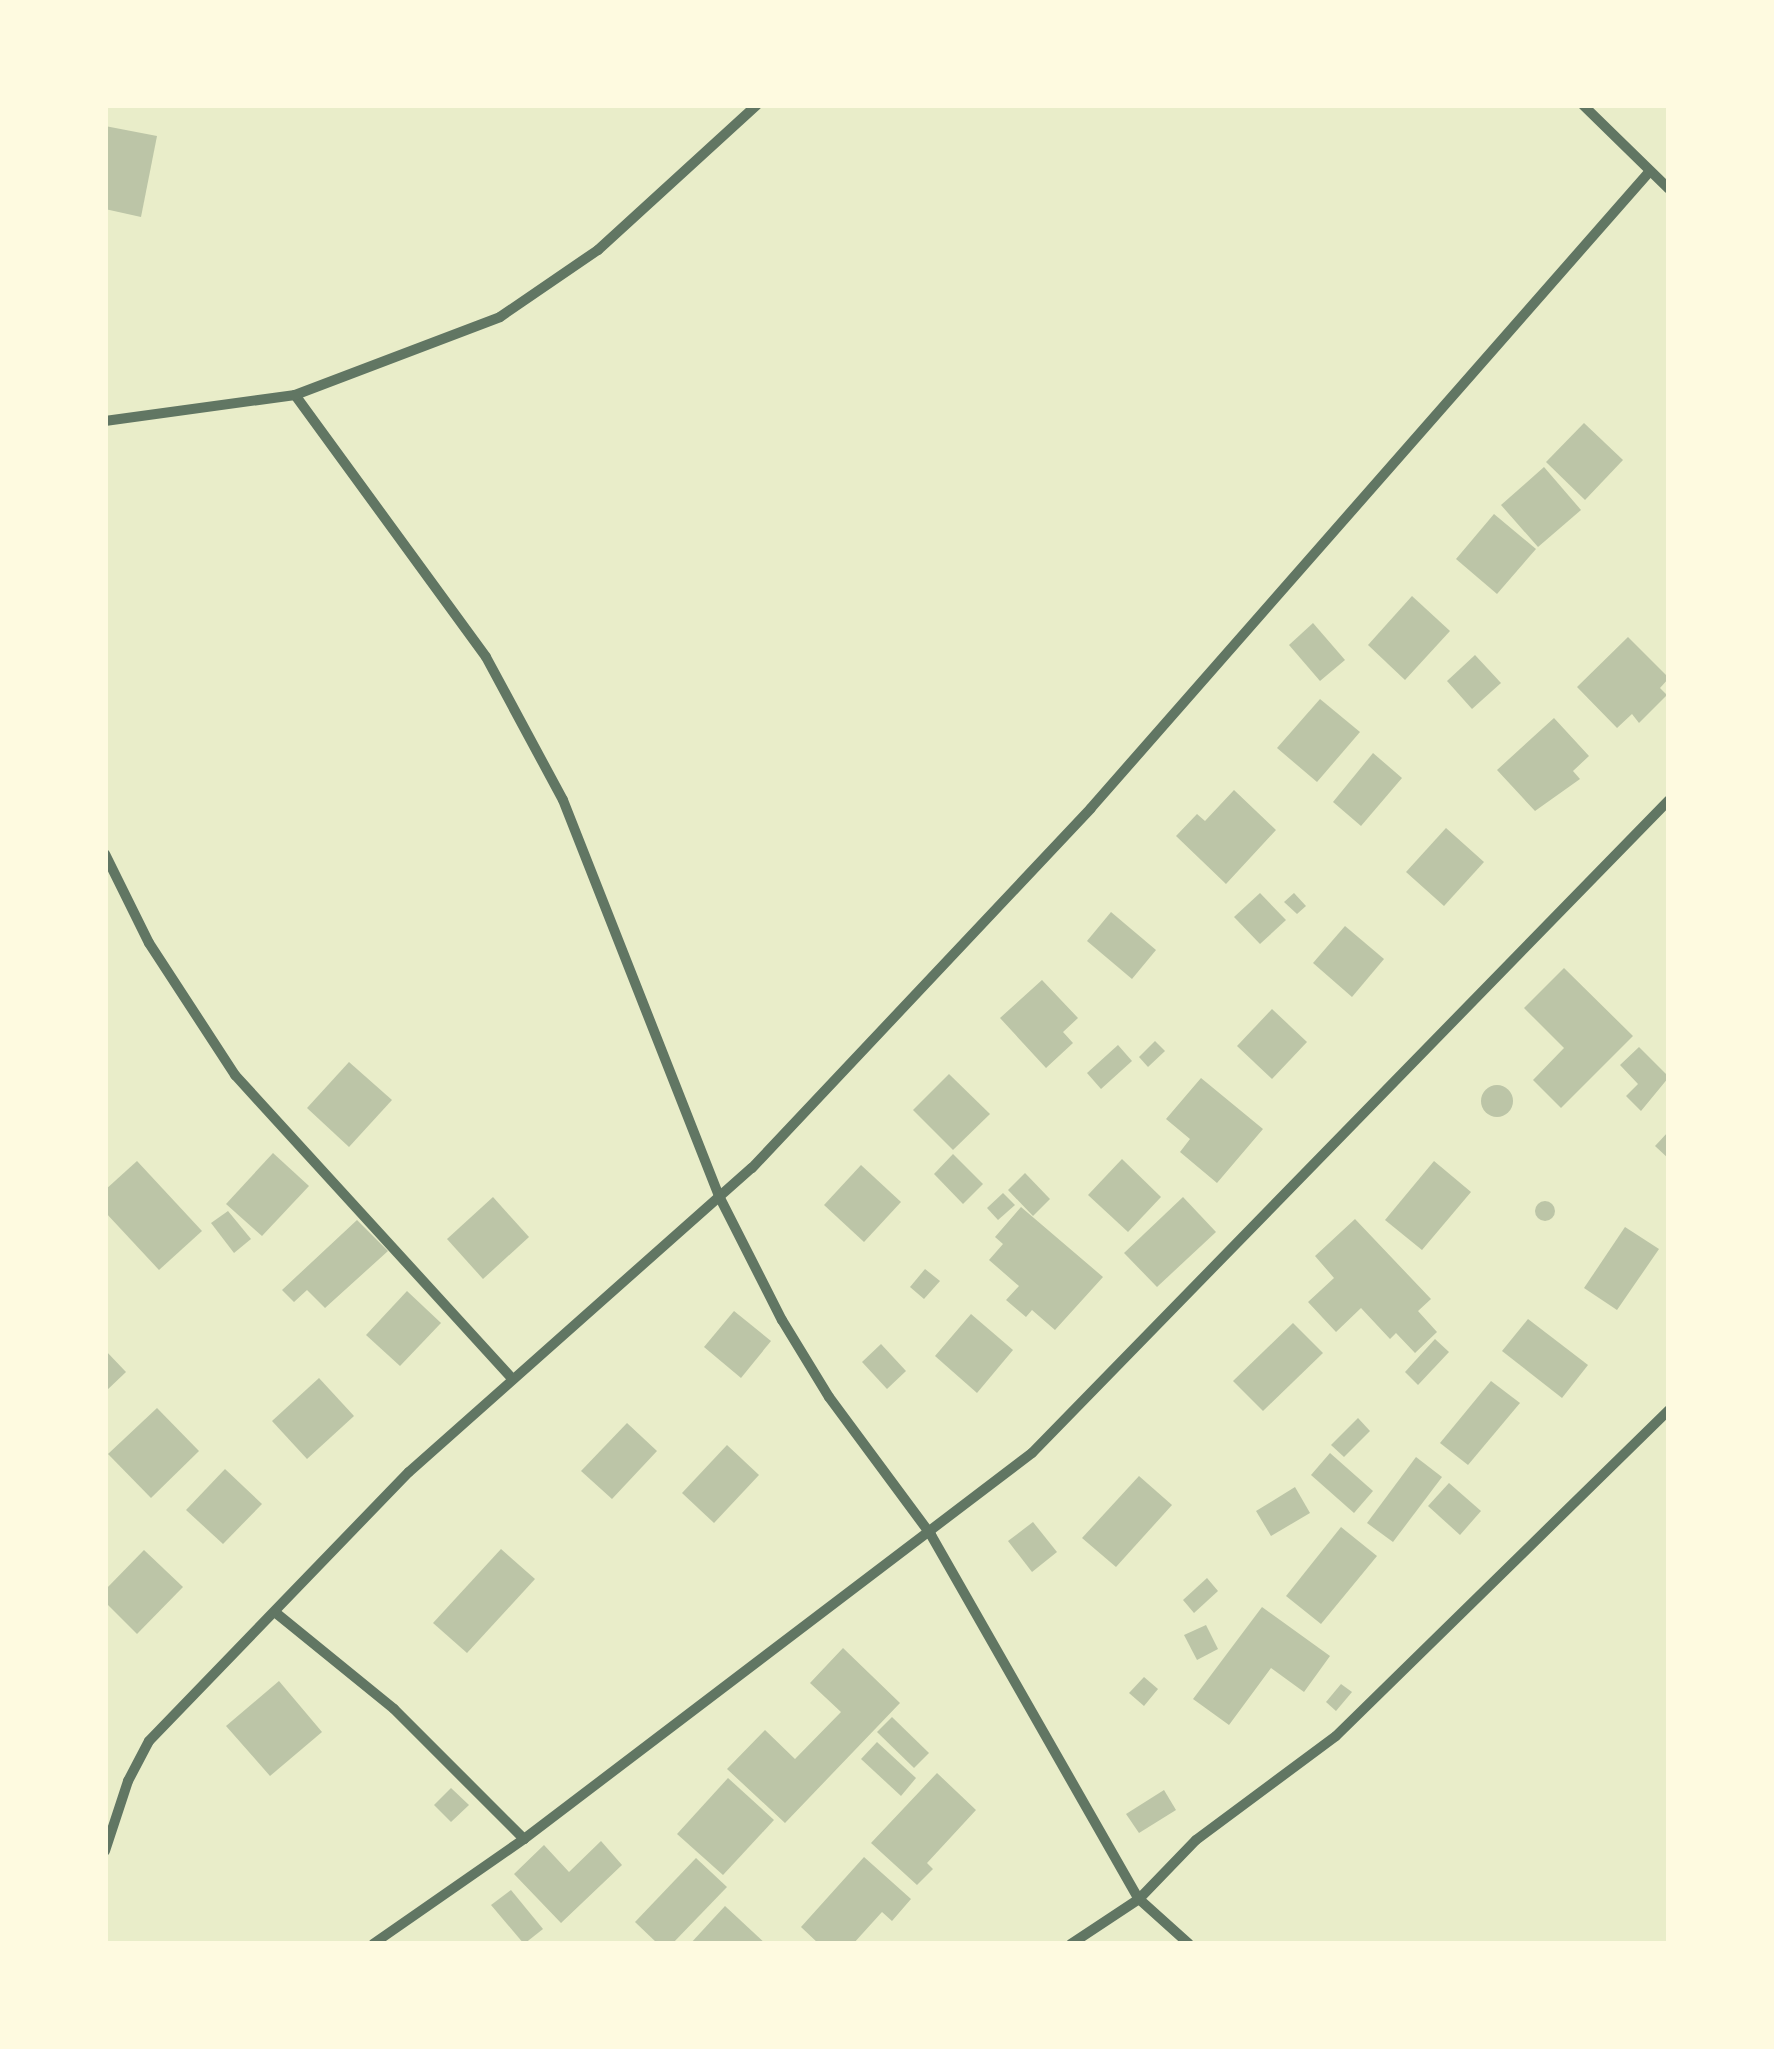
<!DOCTYPE html>
<html>
<head>
<meta charset="utf-8">
<style>
  body { margin:0 }
  #map { position:relative; width:1774px; height:2049px; overflow:hidden; background:#e9edc9; font-family:Merriweather,serif }
  div>[style] { position:absolute }
  .building>* { inset:0; background:#bcc5a7 }
  .round { border-radius:50% }
  .minor>* { height:10px; margin:-5px; padding:0 5px; transform-origin:5px; border-radius:5px; background:#617663 }
  span { translate:-50% -50%; white-space:nowrap; text-align:center; line-height:1.15; -webkit-text-stroke:9px #fefae0; paint-order:stroke }
  .frame { position:absolute; inset:0; border:108px solid #fefae0; pointer-events:none }
</style>
</head>
<body>
<div id="map">
  <div class="building">
    <i style="clip-path:polygon(105px 126px,157px 136px,141px 217px,105px 209px)"></i>
    <i style="clip-path:polygon(1584px 423px,1623px 460px,1585px 500px,1546px 462px)"></i>
    <i style="clip-path:polygon(1544px 467px,1581px 510px,1538px 547px,1501px 505px)"></i>
    <i style="clip-path:polygon(1494px 514px,1536px 549px,1497px 594px,1456px 559px)"></i>
    <i style="clip-path:polygon(1412px 596px,1450px 631px,1405px 680px,1368px 645px)"></i>
    <i style="clip-path:polygon(1313px 623px,1345px 660px,1320px 681px,1289px 645px)"></i>
    <i style="clip-path:polygon(1628px 637px,1669px 678px,1660px 688px,1667px 695px,1639px 723px,1632px 714px,1617px 728px,1577px 687px)"></i>
    <i style="clip-path:polygon(1475px 655px,1501px 683px,1472px 709px,1447px 681px)"></i>
    <i style="clip-path:polygon(1320px 699px,1360px 732px,1317px 782px,1277px 748px)"></i>
    <i style="clip-path:polygon(1554px 718px,1589px 756px,1573px 771px,1580px 779px,1535px 811px,1497px 770px)"></i>
    <i style="clip-path:polygon(1373px 753px,1402px 778px,1361px 826px,1333px 802px)"></i>
    <i style="clip-path:polygon(1234px 790px,1276px 830px,1226px 884px,1176px 836px,1197px 814px,1205px 821px)"></i>
    <i style="clip-path:polygon(1446px 828px,1484px 862px,1444px 906px,1406px 872px)"></i>
    <i style="clip-path:polygon(1260px 893px,1286px 920px,1260px 944px,1234px 917px)"></i>
    <i style="clip-path:polygon(1294px 893px,1306px 906px,1297px 914px,1284px 902px)"></i>
    <i style="clip-path:polygon(1111px 912px,1156px 950px,1132px 979px,1087px 941px)"></i>
    <i style="clip-path:polygon(1345px 926px,1384px 959px,1352px 997px,1313px 963px)"></i>
    <i style="clip-path:polygon(1564px 968px,1633px 1036px,1561px 1108px,1533px 1080px,1564px 1048px,1524px 1008px)"></i>
    <i style="clip-path:polygon(1042px 980px,1078px 1018px,1063px 1032px,1073px 1043px,1046px 1068px,1000px 1018px)"></i>
    <i style="clip-path:polygon(1272px 1009px,1307px 1042px,1272px 1079px,1237px 1046px)"></i>
    <i style="clip-path:polygon(1155px 1041px,1165px 1051px,1148px 1067px,1139px 1057px)"></i>
    <i style="clip-path:polygon(1118px 1045px,1132px 1061px,1101px 1089px,1087px 1073px)"></i>
    <i style="clip-path:polygon(1639px 1047px,1669px 1077px,1641px 1111px,1626px 1096px,1638px 1084px,1620px 1065px)"></i>
    <i style="clip-path:polygon(349px 1062px,392px 1100px,349px 1147px,307px 1108px)"></i>
    <i style="clip-path:polygon(949px 1074px,990px 1114px,953px 1150px,913px 1110px)"></i>
    <i style="clip-path:polygon(1201px 1078px,1263px 1129px,1217px 1183px,1180px 1152px,1190px 1139px,1166px 1119px)"></i>
    <i class="round" style="left:1481px;top:1085px;width:32px;height:32px"></i>
    <i style="clip-path:polygon(1669px 1131px,1669px 1159px,1655px 1146px)"></i>
    <i style="clip-path:polygon(273px 1153px,309px 1186px,262px 1236px,226px 1204px)"></i>
    <i style="clip-path:polygon(953px 1154px,983px 1184px,963px 1204px,934px 1174px)"></i>
    <i style="clip-path:polygon(1122px 1159px,1161px 1197px,1128px 1232px,1088px 1195px)"></i>
    <i style="clip-path:polygon(137px 1161px,202px 1231px,159px 1270px,105px 1212px,105px 1190px)"></i>
    <i style="clip-path:polygon(1434px 1161px,1471px 1192px,1422px 1250px,1385px 1220px)"></i>
    <i style="clip-path:polygon(861px 1165px,901px 1202px,864px 1242px,824px 1205px)"></i>
    <i style="clip-path:polygon(1025px 1173px,1050px 1199px,1033px 1216px,1008px 1190px)"></i>
    <i style="clip-path:polygon(1003px 1193px,1015px 1205px,998px 1220px,987px 1208px)"></i>
    <i style="clip-path:polygon(493px 1197px,529px 1237px,483px 1279px,447px 1239px)"></i>
    <i style="clip-path:polygon(1183px 1197px,1216px 1232px,1157px 1287px,1124px 1253px)"></i>
    <i class="round" style="left:1535px;top:1201px;width:20px;height:20px"></i>
    <i style="clip-path:polygon(1021px 1207px,1103px 1277px,1055px 1330px,1032px 1310px,1026px 1317px,1006px 1300px,1019px 1286px,989px 1260px,1003px 1244px,995px 1237px)"></i>
    <i style="clip-path:polygon(228px 1211px,251px 1239px,234px 1253px,211px 1223px)"></i>
    <i style="clip-path:polygon(1355px 1219px,1431px 1299px,1418px 1311px,1437px 1332px,1415px 1353px,1396px 1333px,1390px 1339px,1361px 1308px,1336px 1332px,1308px 1302px,1334px 1278px,1315px 1256px)"></i>
    <i style="clip-path:polygon(357px 1220px,388px 1251px,325px 1308px,307px 1290px,294px 1302px,282px 1290px)"></i>
    <i style="clip-path:polygon(1625px 1227px,1659px 1249px,1617px 1310px,1584px 1288px)"></i>
    <i style="clip-path:polygon(925px 1269px,940px 1281px,924px 1299px,910px 1287px)"></i>
    <i style="clip-path:polygon(407px 1291px,441px 1323px,400px 1366px,366px 1335px)"></i>
    <i style="clip-path:polygon(734px 1311px,771px 1341px,741px 1378px,704px 1347px)"></i>
    <i style="clip-path:polygon(971px 1314px,1013px 1350px,977px 1393px,935px 1356px)"></i>
    <i style="clip-path:polygon(1528px 1319px,1588px 1365px,1562px 1398px,1502px 1351px)"></i>
    <i style="clip-path:polygon(1293px 1323px,1323px 1353px,1263px 1411px,1233px 1381px)"></i>
    <i style="clip-path:polygon(1435px 1339px,1449px 1352px,1418px 1385px,1405px 1372px)"></i>
    <i style="clip-path:polygon(881px 1344px,906px 1371px,887px 1389px,862px 1362px)"></i>
    <i style="clip-path:polygon(105px 1350px,126px 1372px,105px 1392px)"></i>
    <i style="clip-path:polygon(319px 1378px,354px 1416px,307px 1459px,272px 1421px)"></i>
    <i style="clip-path:polygon(1491px 1381px,1520px 1403px,1468px 1465px,1440px 1443px)"></i>
    <i style="clip-path:polygon(157px 1408px,199px 1451px,151px 1498px,108px 1454px)"></i>
    <i style="clip-path:polygon(1358px 1418px,1370px 1431px,1344px 1457px,1331px 1445px)"></i>
    <i style="clip-path:polygon(627px 1423px,657px 1451px,612px 1499px,581px 1471px)"></i>
    <i style="clip-path:polygon(727px 1445px,759px 1475px,714px 1523px,682px 1493px)"></i>
    <i style="clip-path:polygon(1330px 1453px,1373px 1491px,1354px 1513px,1311px 1475px)"></i>
    <i style="clip-path:polygon(1416px 1457px,1442px 1477px,1393px 1542px,1367px 1523px)"></i>
    <i style="clip-path:polygon(225px 1469px,262px 1504px,223px 1544px,186px 1510px)"></i>
    <i style="clip-path:polygon(1139px 1476px,1172px 1505px,1116px 1567px,1082px 1538px)"></i>
    <i style="clip-path:polygon(1449px 1483px,1481px 1511px,1460px 1535px,1428px 1506px)"></i>
    <i style="clip-path:polygon(1295px 1487px,1310px 1513px,1271px 1536px,1256px 1511px)"></i>
    <i style="clip-path:polygon(1033px 1522px,1057px 1552px,1032px 1572px,1008px 1541px)"></i>
    <i style="clip-path:polygon(1341px 1527px,1377px 1556px,1321px 1624px,1286px 1596px)"></i>
    <i style="clip-path:polygon(501px 1549px,535px 1579px,467px 1653px,433px 1623px)"></i>
    <i style="clip-path:polygon(144px 1550px,183px 1587px,137px 1634px,105px 1602px,105px 1590px)"></i>
    <i style="clip-path:polygon(1207px 1578px,1218px 1591px,1194px 1613px,1183px 1600px)"></i>
    <i style="clip-path:polygon(1262px 1607px,1330px 1656px,1304px 1692px,1271px 1668px,1229px 1725px,1193px 1699px)"></i>
    <i style="clip-path:polygon(1206px 1625px,1218px 1649px,1197px 1660px,1184px 1635px)"></i>
    <i style="clip-path:polygon(843px 1648px,900px 1703px,785px 1823px,727px 1769px,765px 1730px,795px 1759px,841px 1712px,810px 1683px)"></i>
    <i style="clip-path:polygon(1144px 1677px,1158px 1689px,1144px 1706px,1129px 1693px)"></i>
    <i style="clip-path:polygon(279px 1681px,322px 1732px,270px 1776px,226px 1726px)"></i>
    <i style="clip-path:polygon(1341px 1684px,1352px 1692px,1336px 1711px,1326px 1702px)"></i>
    <i style="clip-path:polygon(892px 1717px,929px 1753px,914px 1768px,877px 1732px)"></i>
    <i style="clip-path:polygon(877px 1742px,916px 1778px,901px 1796px,861px 1759px)"></i>
    <i style="clip-path:polygon(937px 1773px,976px 1810px,927px 1863px,933px 1869px,917px 1885px,871px 1843px)"></i>
    <i style="clip-path:polygon(728px 1778px,774px 1820px,723px 1875px,677px 1834px)"></i>
    <i style="clip-path:polygon(451px 1788px,469px 1805px,451px 1822px,434px 1805px)"></i>
    <i style="clip-path:polygon(1164px 1790px,1176px 1810px,1139px 1833px,1126px 1814px)"></i>
    <i style="clip-path:polygon(601px 1841px,622px 1865px,561px 1923px,514px 1874px,544px 1845px,569px 1872px)"></i>
    <i style="clip-path:polygon(864px 1857px,911px 1899px,892px 1921px,882px 1912px,853px 1944px,819px 1944px,801px 1927px)"></i>
    <i style="clip-path:polygon(696px 1858px,727px 1887px,672px 1944px,658px 1944px,635px 1922px)"></i>
    <i style="clip-path:polygon(511px 1890px,543px 1929px,524px 1944px,491px 1905px)"></i>
    <i style="clip-path:polygon(725px 1906px,766px 1944px,690px 1944px)"></i>
  </div>
  <div class="minor">
    <i style="left:1583px;top:105px;width:120px;rotate:44.3deg"></i>
    <i style="left:295px;top:395px;width:324px;rotate:53.9deg"></i>
    <i style="left:486px;top:657px;width:162px;rotate:61.7deg"></i>
    <i style="left:563px;top:800px;width:428px;rotate:68.5deg"></i>
    <i style="left:720px;top:1198px;width:137px;rotate:63.1deg"></i>
    <i style="left:782px;top:1320px;width:90px;rotate:58.6deg"></i>
    <i style="left:829px;top:1397px;width:172px;rotate:53.5deg"></i>
    <i style="left:931px;top:1535px;width:419px;rotate:60.3deg"></i>
    <i style="left:1139px;top:1899px;width:67px;rotate:42deg"></i>
    <i style="left:105px;top:421px;width:192px;rotate:-7.8deg"></i>
    <i style="left:295px;top:395px;width:219px;rotate:-20.8deg"></i>
    <i style="left:500px;top:317px;width:119px;rotate:-34.4deg"></i>
    <i style="left:598px;top:250px;width:215px;rotate:-42.4deg"></i>
    <i style="left:105px;top:854px;width:99px;rotate:63.7deg"></i>
    <i style="left:149px;top:943px;width:158px;rotate:56.9deg"></i>
    <i style="left:235px;top:1075px;width:411px;rotate:47.6deg"></i>
    <i style="left:276px;top:1613px;width:152px;rotate:39.1deg"></i>
    <i style="left:394px;top:1709px;width:184px;rotate:45deg"></i>
    <i style="left:105px;top:1851px;width:74px;rotate:-71.8deg"></i>
    <i style="left:128px;top:1781px;width:45px;rotate:-62.3deg"></i>
    <i style="left:149px;top:1741px;width:374px;rotate:-46deg"></i>
    <i style="left:409px;top:1472px;width:458px;rotate:-41.6deg"></i>
    <i style="left:752px;top:1168px;width:494px;rotate:-46.7deg"></i>
    <i style="left:1091px;top:808px;width:847px;rotate:-48.73deg"></i>
    <i style="left:373px;top:1944px;width:184px;rotate:-34.8deg"></i>
    <i style="left:524px;top:1839px;width:638px;rotate:-37.23deg"></i>
    <i style="left:1032px;top:1453px;width:912px;rotate:-45.71deg"></i>
    <i style="left:1071px;top:1944px;width:82px;rotate:-33.5deg"></i>
    <i style="left:1139px;top:1899px;width:82px;rotate:-46deg"></i>
    <i style="left:1196px;top:1840px;width:174px;rotate:-36.6deg"></i>
    <i style="left:1336px;top:1736px;width:466px;rotate:-44.4deg"></i>
  </div>
  <div class="frame"></div>
</div>
</body>
</html>
